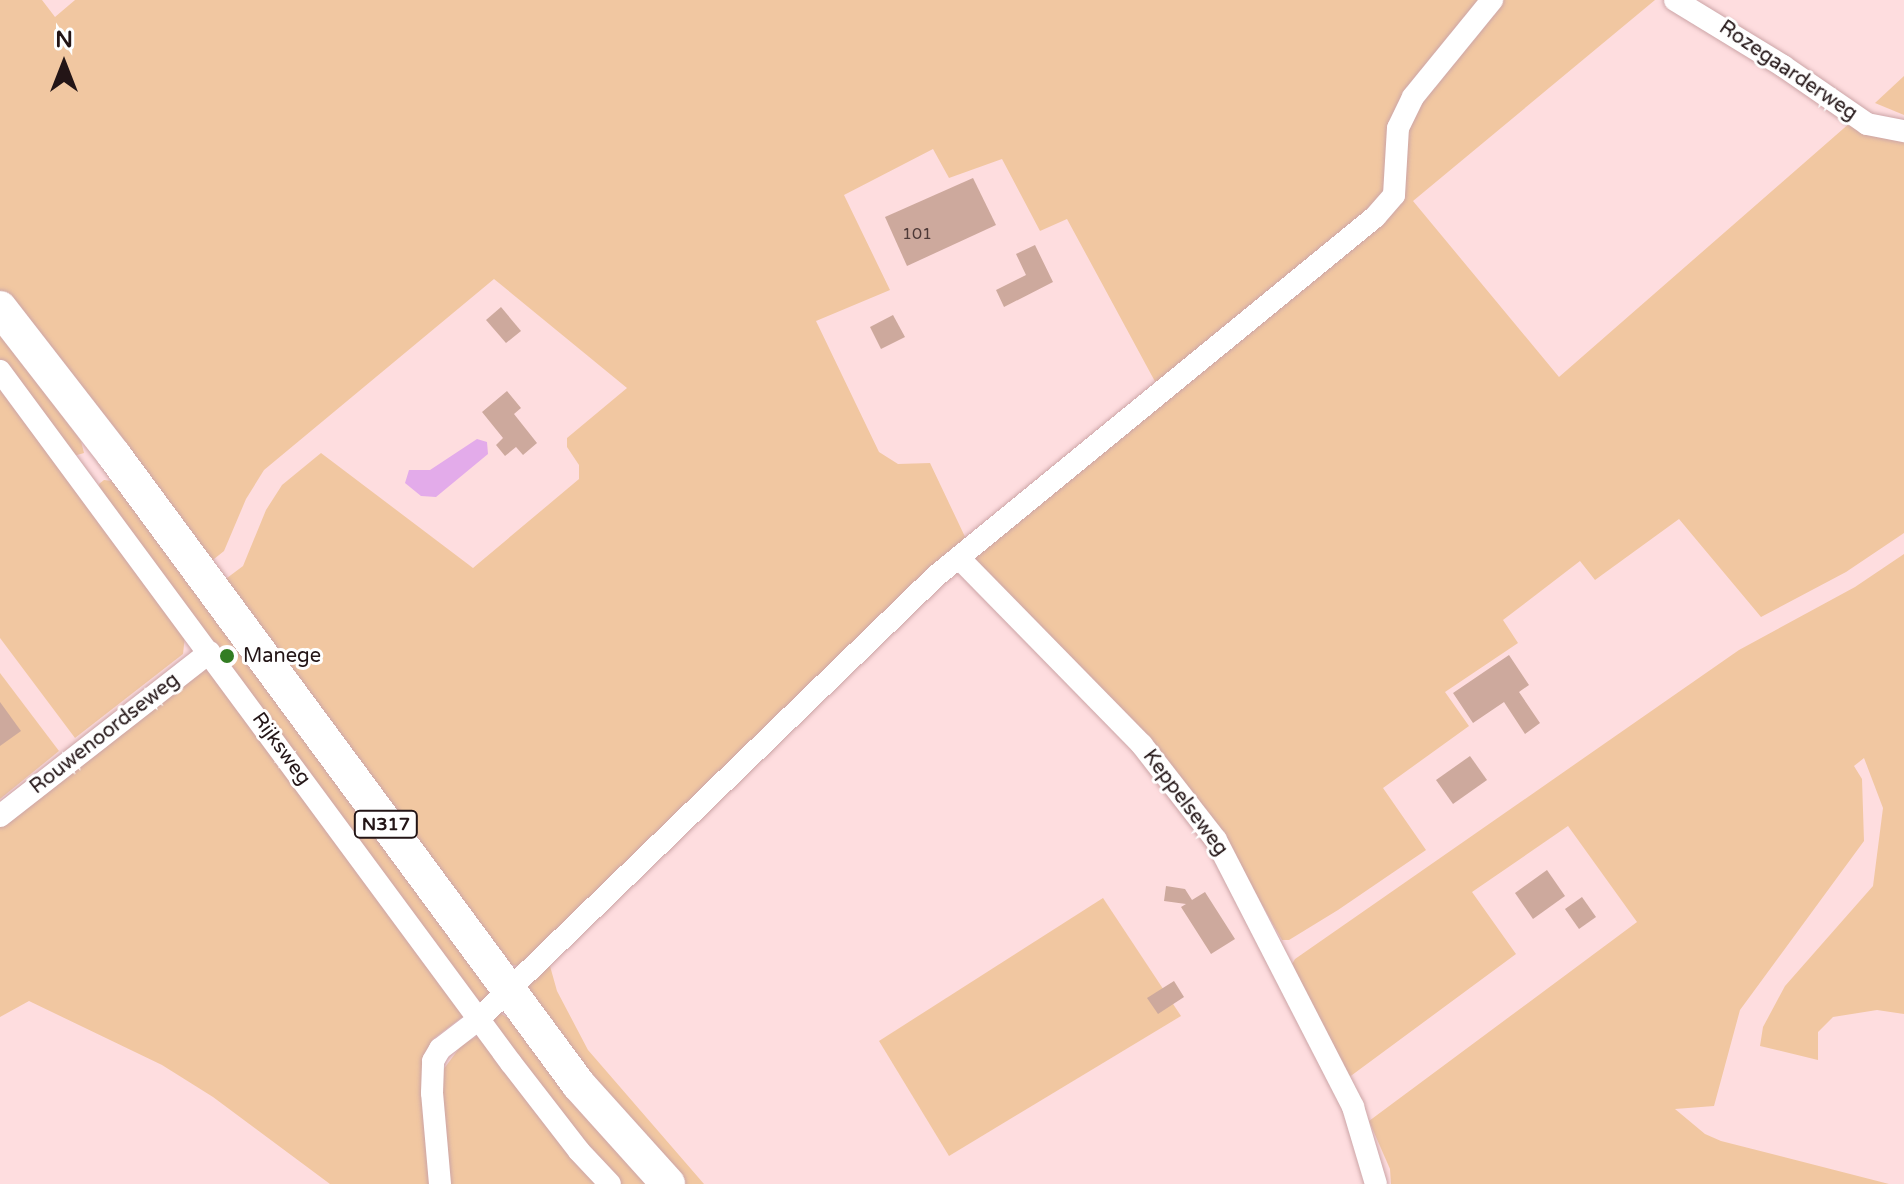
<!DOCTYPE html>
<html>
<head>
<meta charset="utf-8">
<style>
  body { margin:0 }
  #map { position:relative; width:1904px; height:1184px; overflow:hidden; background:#fedddf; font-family:"Varela Round",sans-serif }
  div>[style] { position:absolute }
  .green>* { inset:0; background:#f1c7a1 }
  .water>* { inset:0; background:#e3abea }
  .building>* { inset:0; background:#cda99d }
  .roads { filter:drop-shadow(0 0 2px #cca5a7) drop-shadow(0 0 2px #cca5a7) }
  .minor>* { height:22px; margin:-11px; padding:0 11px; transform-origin:11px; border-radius:11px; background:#fff }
  .primary>* { height:34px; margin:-17px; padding:0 17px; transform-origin:17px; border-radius:17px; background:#fff }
  .dots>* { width:22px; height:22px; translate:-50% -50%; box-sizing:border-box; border:4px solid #fff; border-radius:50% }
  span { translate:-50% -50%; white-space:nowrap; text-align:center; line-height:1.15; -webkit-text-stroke:6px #fff; paint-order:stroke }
  .number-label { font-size:16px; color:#4e3a38 }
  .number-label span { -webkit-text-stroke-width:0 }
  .shield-label span { padding:2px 6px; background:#fff; border:2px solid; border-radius:6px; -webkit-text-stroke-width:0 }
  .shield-label { font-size:18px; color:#231516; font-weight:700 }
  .street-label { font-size:20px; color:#231516 }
  .poi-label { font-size:20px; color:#231516 }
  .left { translate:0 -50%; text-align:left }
  .north { position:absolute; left:24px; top:24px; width:80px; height:80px; -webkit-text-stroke:6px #fff; paint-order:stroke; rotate:0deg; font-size:22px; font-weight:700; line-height:32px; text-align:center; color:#231516 }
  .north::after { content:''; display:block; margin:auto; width:28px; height:36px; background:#231516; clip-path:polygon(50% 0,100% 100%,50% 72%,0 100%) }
</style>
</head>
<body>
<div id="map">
  <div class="green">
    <i style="clip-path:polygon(0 0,42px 0,55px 17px,75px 0,1482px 0,1418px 78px,1387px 195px,1158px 387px,1067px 219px,1040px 231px,1002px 159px,949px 178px,933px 149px,844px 195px,890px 290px,816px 321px,879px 452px,898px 464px,930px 463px,967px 541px,519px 966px,508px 964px,223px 581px,243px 566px,266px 510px,282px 485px,321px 453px,473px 568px,579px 479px,579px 465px,567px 447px,567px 438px,627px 388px,494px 279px,264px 470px,246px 499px,224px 551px,209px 563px,0 294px)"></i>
    <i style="clip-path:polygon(1504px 0,1655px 0,1413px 201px,1559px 377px,1859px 115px,1904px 130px,1904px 533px,1846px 572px,1761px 617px,1679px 519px,1595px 580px,1580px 561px,1503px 620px,1518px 643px,1445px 692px,1469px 726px,1383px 788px,1426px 850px,1338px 910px,1289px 940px,1282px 940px,1237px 860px,977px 566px,975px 554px,1382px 222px,1407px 128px,1426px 96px)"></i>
    <i style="clip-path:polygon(1904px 76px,1904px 115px,1875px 103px)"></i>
    <i style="clip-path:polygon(0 330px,81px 441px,84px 453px,74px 456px,0 359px)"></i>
    <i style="clip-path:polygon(0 390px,185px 636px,183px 654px,75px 738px,0 638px)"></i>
    <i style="clip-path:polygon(104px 480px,112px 481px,301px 725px,495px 987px,479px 1009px,100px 493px,99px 484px)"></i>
    <i style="clip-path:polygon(1904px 554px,1904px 1014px,1877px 1010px,1833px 1017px,1818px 1032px,1818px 1060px,1760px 1046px,1763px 1027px,1785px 986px,1873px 886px,1883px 808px,1864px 758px,1854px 766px,1862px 779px,1864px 841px,1740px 1010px,1714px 1106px,1675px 1109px,1705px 1134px,1721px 1141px,1889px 1184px,1391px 1184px,1390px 1169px,1369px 1121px,1637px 922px,1568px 826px,1472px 892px,1516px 954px,1348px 1078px,1292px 964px,1295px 959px,1739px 650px,1855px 587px)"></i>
    <i style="clip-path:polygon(206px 663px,466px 1014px,433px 1039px,428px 1051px,435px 1184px,330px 1184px,213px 1097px,162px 1065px,29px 1001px,0 1017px,0 825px)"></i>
    <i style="clip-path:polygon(0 673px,59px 751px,0 799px)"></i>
    <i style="clip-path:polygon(1103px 898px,1181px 1016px,949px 1156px,879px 1041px)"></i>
    <i style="clip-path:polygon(550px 966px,557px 991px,588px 1050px,704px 1184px,682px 1184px,650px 1150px,525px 992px,535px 973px)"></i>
    <i style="clip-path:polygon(498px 1012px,517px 1023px,653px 1184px,620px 1184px,567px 1126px,493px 1021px)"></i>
    <i style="clip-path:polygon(483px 1034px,603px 1184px,448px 1184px,438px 1101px,443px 1070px,463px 1043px)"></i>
  </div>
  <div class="water">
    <i style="clip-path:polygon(477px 439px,487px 442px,488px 454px,436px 497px,421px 496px,405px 483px,409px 470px,430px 470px)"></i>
  </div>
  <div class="building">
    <i style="clip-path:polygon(973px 178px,996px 225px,907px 266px,885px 217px)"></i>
    <i style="clip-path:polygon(1035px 245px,1053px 282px,1004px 307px,996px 290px,1026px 275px,1016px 254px)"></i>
    <i style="clip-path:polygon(501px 307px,521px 331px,506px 343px,486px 320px)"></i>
    <i style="clip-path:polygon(893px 315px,905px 337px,881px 349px,870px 327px)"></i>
    <i style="clip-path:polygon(507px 391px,521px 408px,514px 414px,537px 443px,523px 455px,516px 447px,505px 456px,496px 445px,503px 438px,482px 412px)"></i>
    <i style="clip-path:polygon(1509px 655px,1529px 685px,1519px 692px,1540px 723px,1525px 734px,1504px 702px,1473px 723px,1453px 693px)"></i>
    <i style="clip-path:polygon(0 702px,21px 731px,0 746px)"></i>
    <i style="clip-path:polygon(1470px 756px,1487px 780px,1453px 804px,1436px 780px)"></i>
    <i style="clip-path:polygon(1547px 870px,1565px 896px,1533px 919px,1515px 893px)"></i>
    <i style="clip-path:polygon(1166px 886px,1185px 889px,1192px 900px,1205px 892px,1235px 939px,1211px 954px,1181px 907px,1186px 904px,1164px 901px)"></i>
    <i style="clip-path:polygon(1582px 897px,1596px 917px,1579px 929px,1565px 909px)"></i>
    <i style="clip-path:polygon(1174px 981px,1184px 997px,1158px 1014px,1147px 998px)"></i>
  </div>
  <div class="roads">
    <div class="minor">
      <i style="left:1675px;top:0;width:127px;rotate:31.4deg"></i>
      <i style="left:1783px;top:66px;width:102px;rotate:34.6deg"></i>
      <i style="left:1867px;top:124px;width:38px;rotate:11deg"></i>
      <i style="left:0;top:371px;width:860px;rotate:53.56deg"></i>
      <i style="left:511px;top:1063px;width:111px;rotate:52.3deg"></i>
      <i style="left:579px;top:1151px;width:45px;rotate:46.8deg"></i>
      <i style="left:960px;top:559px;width:260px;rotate:45.6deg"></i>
      <i style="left:1142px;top:745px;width:120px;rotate:52.1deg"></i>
      <i style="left:1216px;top:840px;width:300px;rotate:62.8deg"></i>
      <i style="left:1353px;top:1107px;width:80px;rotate:73.4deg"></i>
      <i style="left:0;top:816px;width:266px;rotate:-38deg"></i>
      <i style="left:440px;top:1184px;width:91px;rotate:-95deg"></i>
      <i style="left:432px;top:1093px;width:32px;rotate:-88deg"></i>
      <i style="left:433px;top:1061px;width:14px;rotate:-60deg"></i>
      <i style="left:440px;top:1049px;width:49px;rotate:-37.6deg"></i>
      <i style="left:479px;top:1019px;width:636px;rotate:-44.11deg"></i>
      <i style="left:936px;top:576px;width:567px;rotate:-39.28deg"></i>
      <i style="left:1375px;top:217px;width:29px;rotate:-49deg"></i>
      <i style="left:1394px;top:195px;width:67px;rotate:-86.6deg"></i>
      <i style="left:1398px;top:128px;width:34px;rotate:-64deg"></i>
      <i style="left:1413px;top:97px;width:125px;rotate:-50.8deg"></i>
    </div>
    <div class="primary">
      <i style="left:0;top:308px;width:186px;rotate:52.2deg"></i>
      <i style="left:114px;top:455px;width:783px;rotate:53.57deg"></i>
      <i style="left:579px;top:1085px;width:133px;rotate:48deg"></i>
    </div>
  </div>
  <div class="dots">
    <i style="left:227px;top:656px;background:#337d23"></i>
  </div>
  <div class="number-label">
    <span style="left:917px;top:234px">101</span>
  </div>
  <div class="shield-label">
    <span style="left:386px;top:824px">N317</span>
  </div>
  <div class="street-label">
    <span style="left:1788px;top:71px;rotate:34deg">Rozegaarderweg</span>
    <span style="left:105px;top:734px;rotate:-38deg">Rouwenoordseweg</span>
    <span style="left:281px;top:749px;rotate:54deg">Rijksweg</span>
    <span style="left:1185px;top:803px;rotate:53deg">Keppelseweg</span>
  </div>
  <div class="poi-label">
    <span class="left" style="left:243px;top:656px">Manege</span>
  </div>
  <div class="north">N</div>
</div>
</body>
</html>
